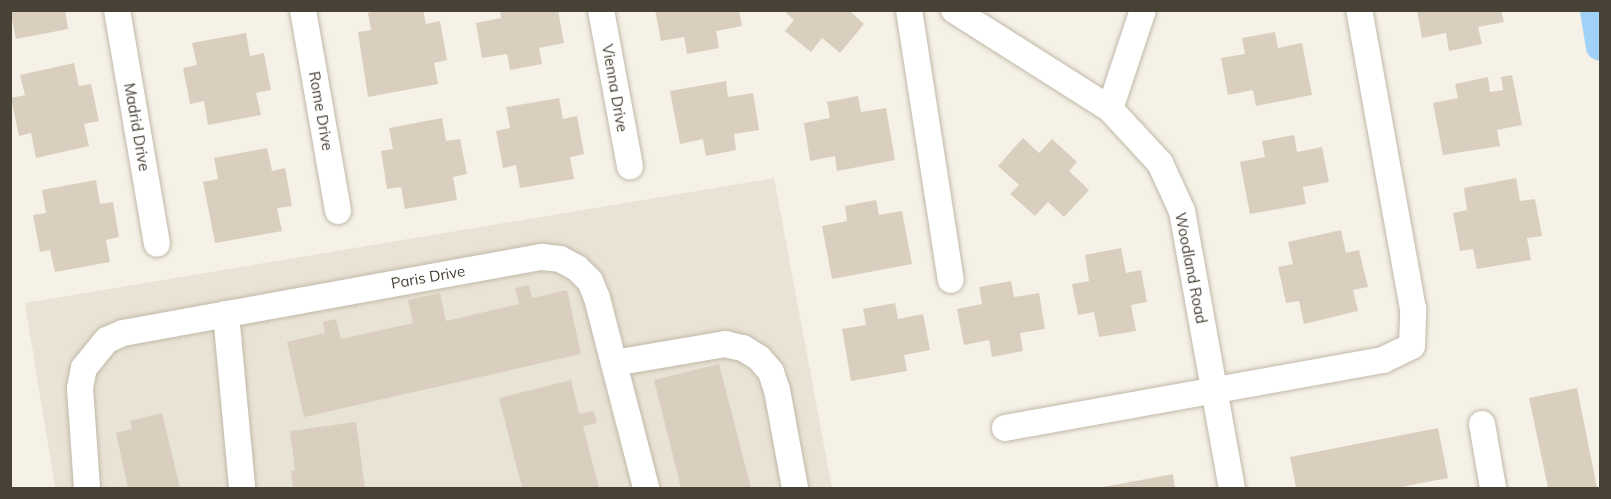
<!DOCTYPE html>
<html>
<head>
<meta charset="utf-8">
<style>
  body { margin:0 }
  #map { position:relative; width:1611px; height:499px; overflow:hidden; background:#f5f1e7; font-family:Mulish,sans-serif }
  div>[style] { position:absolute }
  .residential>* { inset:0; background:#e9e3d5 }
  .canal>* { height:28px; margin:-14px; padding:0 14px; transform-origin:14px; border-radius:14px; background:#9fd2f6 }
  .building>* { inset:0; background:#dacfbe }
  .roads { filter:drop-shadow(0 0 2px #c1b9a9) drop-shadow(0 0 2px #c1b9a9) }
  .minor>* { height:26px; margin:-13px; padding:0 13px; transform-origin:13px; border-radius:13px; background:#fff }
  span { translate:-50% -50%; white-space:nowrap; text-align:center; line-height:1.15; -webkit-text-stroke:6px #fff; paint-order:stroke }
  .street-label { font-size:15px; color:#484135 }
  .frame { position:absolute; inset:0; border:12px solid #484135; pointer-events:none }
</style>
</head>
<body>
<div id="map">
  <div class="residential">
    <i style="clip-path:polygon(774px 178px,832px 488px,55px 488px,25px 303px)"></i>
  </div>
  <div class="canal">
    <i style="left:1594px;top:10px;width:37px;rotate:81deg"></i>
  </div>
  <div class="building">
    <i style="clip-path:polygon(10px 10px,65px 10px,68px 29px,16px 39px)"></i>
    <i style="clip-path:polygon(379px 10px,423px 10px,426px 24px,440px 21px,447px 60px,434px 63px,438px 84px,368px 97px,358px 32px,371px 30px,368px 13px)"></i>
    <i style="clip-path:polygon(500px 10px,558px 10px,564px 43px,539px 48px,542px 64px,510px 70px,507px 54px,482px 58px,476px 23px,501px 18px)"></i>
    <i style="clip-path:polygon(655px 10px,739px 10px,742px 26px,716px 31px,719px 48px,687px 54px,684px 37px,661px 41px)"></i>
    <i style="clip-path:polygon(783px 10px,849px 10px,864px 24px,840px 53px,822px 38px,811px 52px,785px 31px,794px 20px)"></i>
    <i style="clip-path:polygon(1417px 10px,1501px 10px,1504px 22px,1478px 27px,1482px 44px,1449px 51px,1446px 33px,1422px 38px)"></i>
    <i style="clip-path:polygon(1275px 32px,1278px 48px,1302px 43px,1312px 95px,1256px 106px,1253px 90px,1228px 95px,1221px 58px,1245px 54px,1242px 38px)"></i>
    <i style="clip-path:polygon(246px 33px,250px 56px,264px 53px,271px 90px,256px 93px,261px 115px,208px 125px,204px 101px,190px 104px,183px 68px,197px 65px,192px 43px)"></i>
    <i style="clip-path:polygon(74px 63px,79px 86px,91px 84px,99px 121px,84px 124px,89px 146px,36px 158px,31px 133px,19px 136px,11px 98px,25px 95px,20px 75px)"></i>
    <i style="clip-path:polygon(1512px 75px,1522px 125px,1497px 130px,1500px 146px,1443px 155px,1433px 103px,1458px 98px,1455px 84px,1488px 77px,1490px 92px,1503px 90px,1501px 77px)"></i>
    <i style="clip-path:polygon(726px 81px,728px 97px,753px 93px,759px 130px,734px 134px,736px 150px,706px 156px,703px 139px,680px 144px,670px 91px)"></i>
    <i style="clip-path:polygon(858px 96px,861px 112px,886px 108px,895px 160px,837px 171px,835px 156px,810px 161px,804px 123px,830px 118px,827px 102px)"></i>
    <i style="clip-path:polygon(559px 98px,563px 119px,577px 116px,584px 154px,570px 157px,574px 179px,520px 188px,516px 165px,503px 168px,496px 131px,510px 128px,506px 107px)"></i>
    <i style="clip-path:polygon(442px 118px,446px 141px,460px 139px,467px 174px,453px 177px,457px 200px,405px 209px,401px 187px,387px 189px,381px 151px,393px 149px,389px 128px)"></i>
    <i style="clip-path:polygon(1294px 135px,1297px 152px,1322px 147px,1329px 182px,1303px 187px,1306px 204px,1250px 214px,1240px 162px,1265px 157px,1262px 141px)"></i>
    <i style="clip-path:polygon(1023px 138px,1039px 153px,1052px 139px,1077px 162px,1069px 171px,1089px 190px,1064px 217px,1048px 202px,1035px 216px,1010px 194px,1019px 185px,998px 166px)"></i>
    <i style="clip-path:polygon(267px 148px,272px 171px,285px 168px,292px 206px,277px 208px,282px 231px,215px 243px,203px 182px,218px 179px,214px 158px)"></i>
    <i style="clip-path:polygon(1516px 178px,1520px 201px,1535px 199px,1542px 236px,1527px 238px,1531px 260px,1477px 269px,1473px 249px,1460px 251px,1453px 213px,1467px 210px,1464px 188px)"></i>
    <i style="clip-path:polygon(96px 180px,100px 204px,113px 202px,119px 237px,106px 240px,110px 262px,55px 272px,50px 250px,40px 252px,33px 215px,46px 213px,42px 190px)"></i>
    <i style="clip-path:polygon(876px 200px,879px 215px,902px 211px,912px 264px,832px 279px,822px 226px,847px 221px,845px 206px)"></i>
    <i style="clip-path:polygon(1341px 230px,1346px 253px,1359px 250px,1368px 287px,1353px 290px,1358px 311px,1304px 324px,1299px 301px,1286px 303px,1278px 267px,1293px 264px,1288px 242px)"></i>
    <i style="clip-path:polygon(1121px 248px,1126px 273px,1141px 270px,1147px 302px,1131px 305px,1136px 331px,1099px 337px,1094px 312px,1078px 315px,1072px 284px,1089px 281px,1085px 255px)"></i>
    <i style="clip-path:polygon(1011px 281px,1014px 297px,1039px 293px,1045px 329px,1020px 333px,1023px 351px,992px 357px,989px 340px,964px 345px,957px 309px,982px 304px,979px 287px)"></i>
    <i style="clip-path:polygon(529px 285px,532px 298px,567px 290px,581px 354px,304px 417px,287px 342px,325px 333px,323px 322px,336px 319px,341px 339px,413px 323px,408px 300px,440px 293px,446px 321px,519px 304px,515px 288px)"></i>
    <i style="clip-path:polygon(895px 303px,898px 319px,923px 314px,930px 350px,904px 355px,907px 371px,851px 381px,842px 329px,866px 325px,863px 309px)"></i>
    <i style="clip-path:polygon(719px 364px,751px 488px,681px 488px,654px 380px)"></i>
    <i style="clip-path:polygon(571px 380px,579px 414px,594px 411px,597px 423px,583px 426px,599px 488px,522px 488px,499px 398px)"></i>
    <i style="clip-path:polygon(1577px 388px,1597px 488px,1548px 488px,1529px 398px)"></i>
    <i style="clip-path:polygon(162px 413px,180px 488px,128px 488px,116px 433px,132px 429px,130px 421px)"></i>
    <i style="clip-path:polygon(356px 422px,365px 488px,293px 488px,291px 471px,295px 470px,290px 431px)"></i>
    <i style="clip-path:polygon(1438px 428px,1448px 478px,1396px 488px,1296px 488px,1290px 457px)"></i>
    <i style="clip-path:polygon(1173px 474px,1175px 488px,1103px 488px,1103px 487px)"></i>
  </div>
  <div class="roads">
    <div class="minor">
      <i style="left:117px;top:10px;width:237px;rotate:80.3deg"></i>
      <i style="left:303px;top:10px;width:204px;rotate:80.1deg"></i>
      <i style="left:601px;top:10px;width:159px;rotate:79.5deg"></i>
      <i style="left:909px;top:10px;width:273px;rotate:81.2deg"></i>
      <i style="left:954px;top:10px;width:185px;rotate:32.4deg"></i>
      <i style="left:1110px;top:109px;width:74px;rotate:47.2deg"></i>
      <i style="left:1160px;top:163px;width:53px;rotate:65.4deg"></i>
      <i style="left:1182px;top:211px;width:281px;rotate:79.8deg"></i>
      <i style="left:1110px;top:109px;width:104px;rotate:-71.6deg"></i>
      <i style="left:226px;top:314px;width:175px;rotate:84.7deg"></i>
      <i style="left:614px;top:363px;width:113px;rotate:-9.7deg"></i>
      <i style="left:725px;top:344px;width:18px;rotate:13deg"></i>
      <i style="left:743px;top:348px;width:19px;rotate:32deg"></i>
      <i style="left:759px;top:358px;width:18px;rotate:49deg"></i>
      <i style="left:771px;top:372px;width:19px;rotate:72deg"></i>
      <i style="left:777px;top:390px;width:100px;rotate:79.6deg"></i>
      <i style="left:1482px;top:424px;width:65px;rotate:80.2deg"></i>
      <i style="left:1005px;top:428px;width:384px;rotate:-10.2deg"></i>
      <i style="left:1383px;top:360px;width:32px;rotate:-26deg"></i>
      <i style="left:1412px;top:346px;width:37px;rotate:-88deg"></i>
      <i style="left:1413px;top:309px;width:304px;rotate:-100.2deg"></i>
      <i style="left:87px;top:488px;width:100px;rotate:-94deg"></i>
      <i style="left:80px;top:388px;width:20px;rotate:-79deg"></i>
      <i style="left:84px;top:368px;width:36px;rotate:-51deg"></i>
      <i style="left:107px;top:340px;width:17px;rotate:-24deg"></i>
      <i style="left:123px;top:333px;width:426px;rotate:-10.3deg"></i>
      <i style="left:542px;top:257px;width:18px;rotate:6deg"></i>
      <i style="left:560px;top:259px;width:19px;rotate:28deg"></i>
      <i style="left:577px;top:268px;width:18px;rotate:45deg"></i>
      <i style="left:590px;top:281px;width:18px;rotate:68deg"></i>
      <i style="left:597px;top:298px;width:196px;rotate:75.5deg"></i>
    </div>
  </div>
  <div class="street-label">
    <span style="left:615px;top:88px;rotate:80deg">Vienna Drive</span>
    <span style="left:321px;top:111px;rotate:80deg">Rome Drive</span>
    <span style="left:137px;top:127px;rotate:80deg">Madrid Drive</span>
    <span style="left:1191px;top:268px;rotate:79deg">Woodland Road</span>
    <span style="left:428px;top:277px;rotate:-10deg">Paris Drive</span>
  </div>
  <div class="frame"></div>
</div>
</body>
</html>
